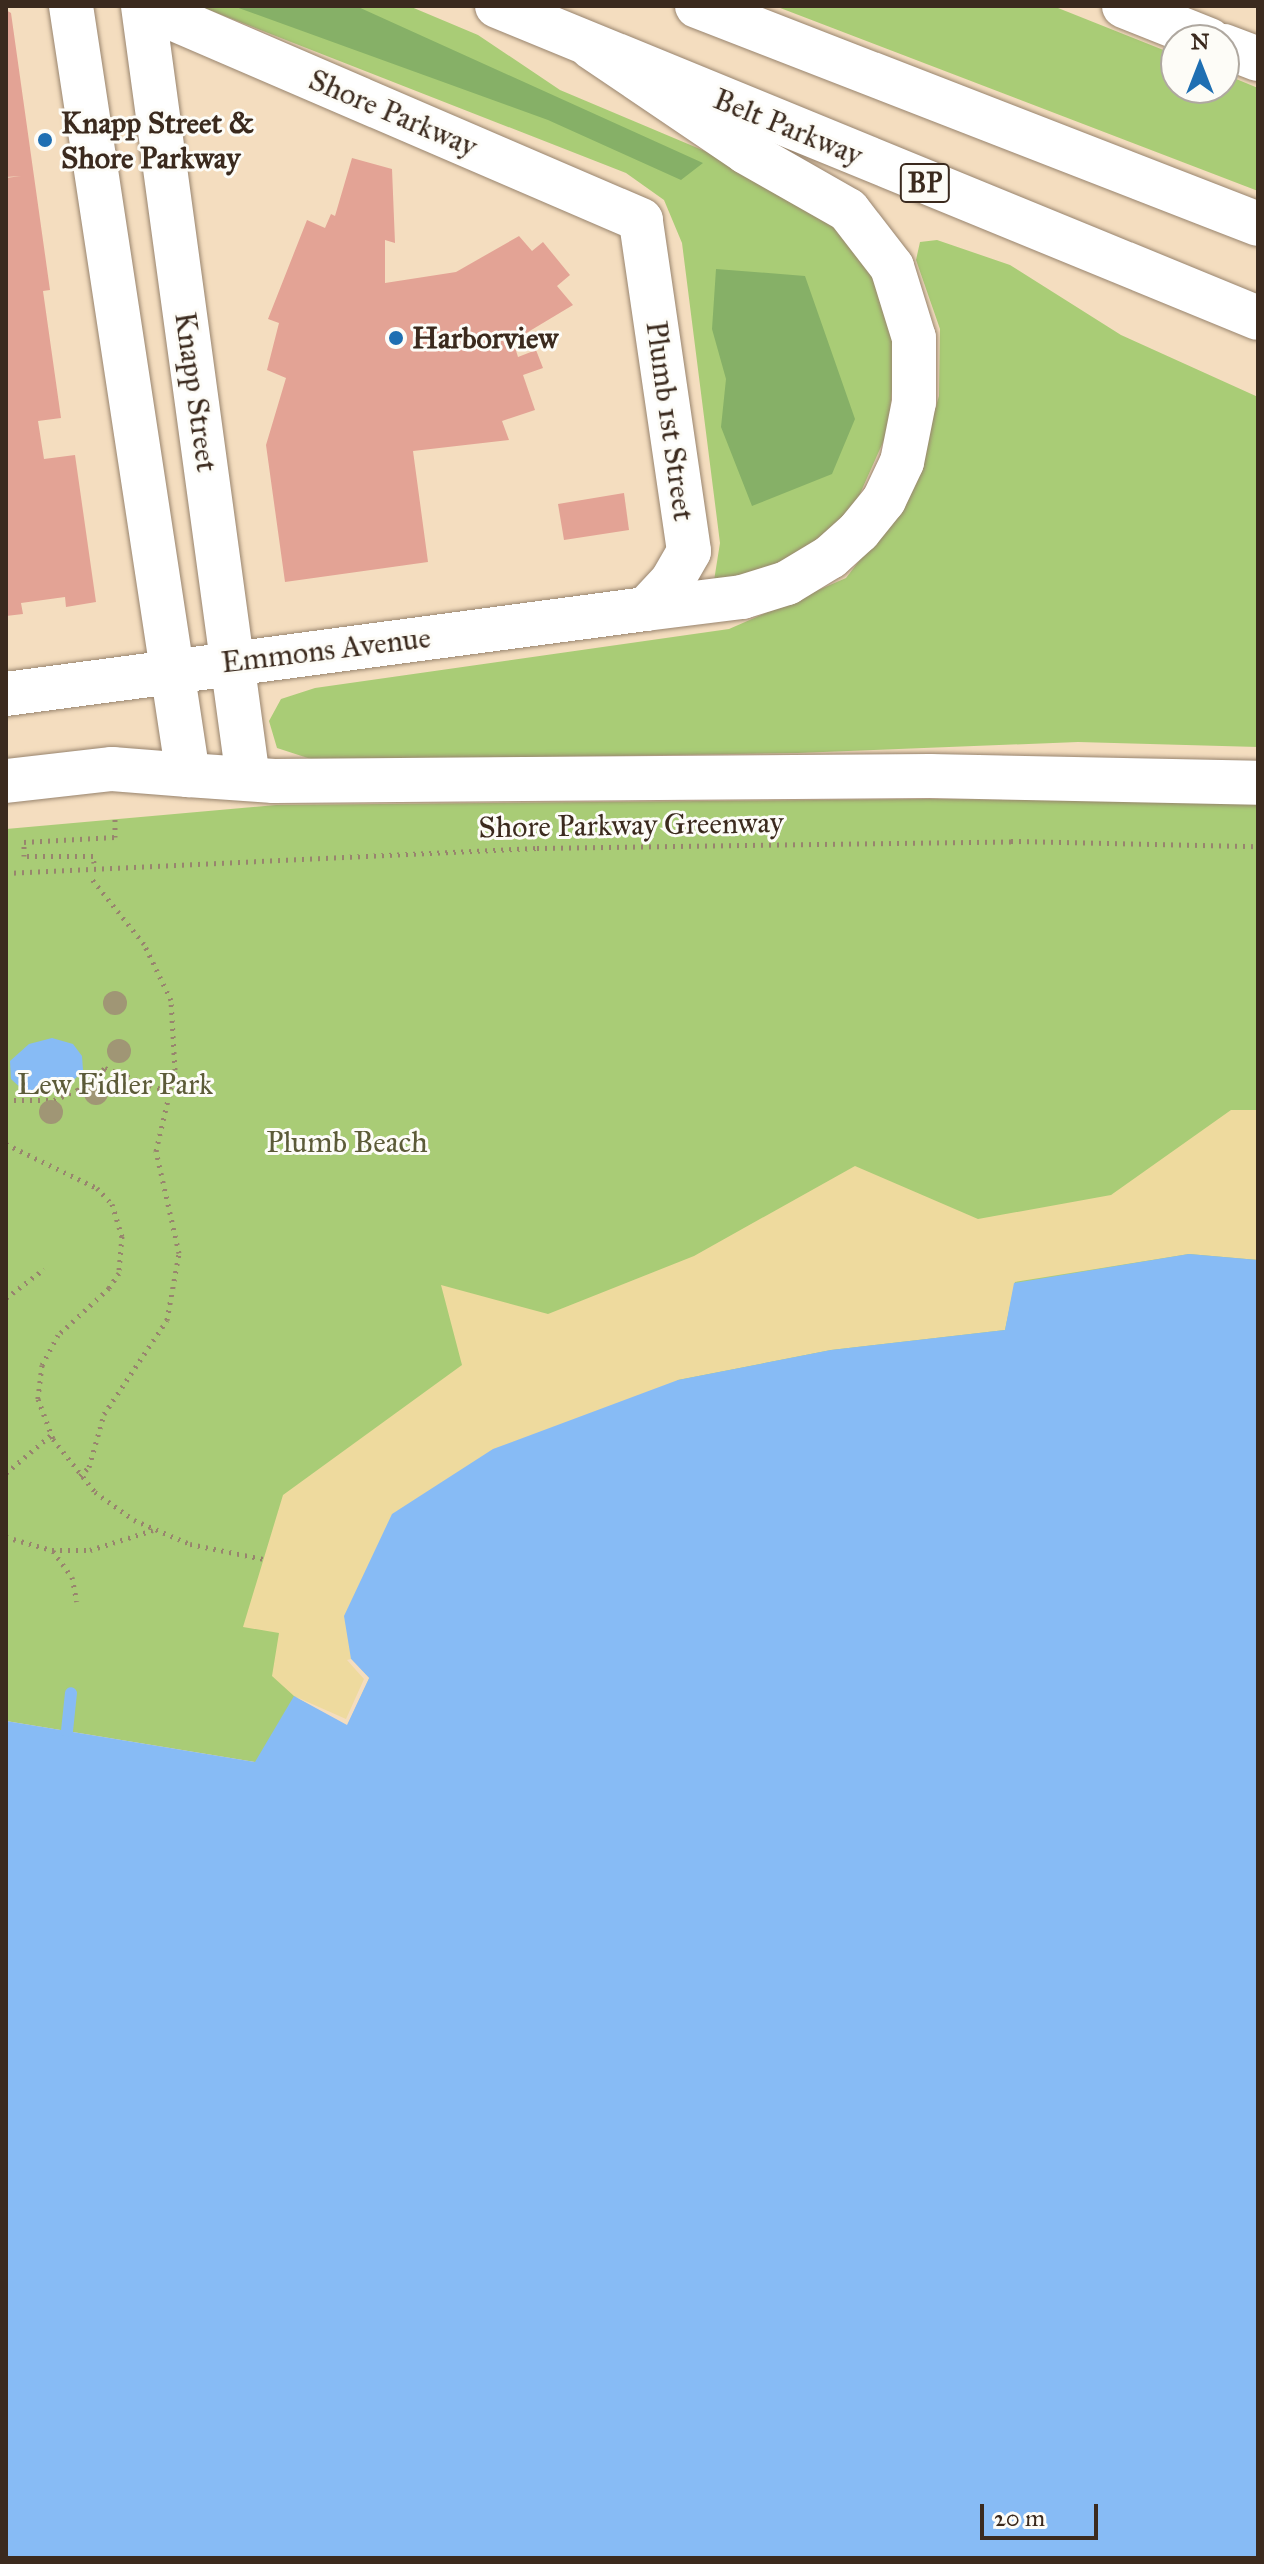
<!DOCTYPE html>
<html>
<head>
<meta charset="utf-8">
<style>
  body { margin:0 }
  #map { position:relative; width:1264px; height:2564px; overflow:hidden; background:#f4ddbf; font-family:"IM FELL Great Primer",serif }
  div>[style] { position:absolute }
  .green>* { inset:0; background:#a9cc76 }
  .forest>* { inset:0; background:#86b067 }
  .sand>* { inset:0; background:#eeda9e }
  .water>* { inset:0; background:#87bbf5 }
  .pier>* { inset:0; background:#f4ddbf }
  .stream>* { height:12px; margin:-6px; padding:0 6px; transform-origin:6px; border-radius:6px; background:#87bbf5 }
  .building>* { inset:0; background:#e3a395 }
  .path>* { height:5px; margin-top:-2.5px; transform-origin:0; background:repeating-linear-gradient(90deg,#98846e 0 2px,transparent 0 8px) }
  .roads { filter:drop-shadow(0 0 2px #98846e) drop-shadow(0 0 2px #98846e) }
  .minor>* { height:44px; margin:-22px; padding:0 22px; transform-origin:22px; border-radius:22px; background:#fff }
  .major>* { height:44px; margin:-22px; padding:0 22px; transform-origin:22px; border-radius:22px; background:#fff }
  .highway>* { height:44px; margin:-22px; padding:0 22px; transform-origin:22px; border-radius:22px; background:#fff }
  .trees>* { width:24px; height:24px; margin:-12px; border-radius:50%; background:#a09675 }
  .dots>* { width:22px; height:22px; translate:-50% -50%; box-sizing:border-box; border:4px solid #fdfcf7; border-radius:50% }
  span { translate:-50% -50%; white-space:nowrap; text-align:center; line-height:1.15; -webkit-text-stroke:6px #fdfcf7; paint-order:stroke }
  .shield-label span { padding:2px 6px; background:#fdfcf7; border:2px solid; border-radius:6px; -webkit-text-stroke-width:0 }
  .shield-label { font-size:28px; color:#3b2a1e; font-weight:700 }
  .street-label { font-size:30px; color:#3b2a1e }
  .poi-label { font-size:30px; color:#3b2a1e; font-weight:700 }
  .left { translate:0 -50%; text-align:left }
  .park-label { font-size:30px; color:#5c5b38 }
  .frame { position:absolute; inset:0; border:8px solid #3b2a1e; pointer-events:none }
  .north { position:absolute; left:1160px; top:24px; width:80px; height:80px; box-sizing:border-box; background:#fdfcf7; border:2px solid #afa8a0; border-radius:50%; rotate:0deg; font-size:22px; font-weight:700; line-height:32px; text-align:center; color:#3b2a1e }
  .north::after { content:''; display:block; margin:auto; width:28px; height:36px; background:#1f6fb2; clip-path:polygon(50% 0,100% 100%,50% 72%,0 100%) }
  .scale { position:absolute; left:980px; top:2504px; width:118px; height:36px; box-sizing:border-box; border:4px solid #3b2a1e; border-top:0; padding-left:10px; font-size:24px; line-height:28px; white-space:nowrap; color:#3b2a1e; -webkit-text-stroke:6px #fdfcf7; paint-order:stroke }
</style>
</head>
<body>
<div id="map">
  <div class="green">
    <i style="clip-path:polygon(199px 6px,409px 6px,478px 35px,560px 90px,764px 176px,829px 215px,883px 289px,895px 358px,888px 431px,851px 514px,781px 570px,713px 587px,720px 543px,682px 243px,664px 200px,626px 173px)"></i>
    <i style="clip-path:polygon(775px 6px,1053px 6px,1176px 55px,1176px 88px,1224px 88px,1224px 74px,1258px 88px,1258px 191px)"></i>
    <i style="clip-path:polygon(937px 240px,1010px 265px,1121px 335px,1258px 397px,1258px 747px,1078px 742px,798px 753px,317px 761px,277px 748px,269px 721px,281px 699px,315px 688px,729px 629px,846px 578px,909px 496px,939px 396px,940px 329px,916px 260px,920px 242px)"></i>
    <i style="clip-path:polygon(926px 799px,1258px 802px,1258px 1888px,255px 1762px,6px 1721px,6px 829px,276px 805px)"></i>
  </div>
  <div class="forest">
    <i style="clip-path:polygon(233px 6px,356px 6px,703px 163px,681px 180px,548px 120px)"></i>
    <i style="clip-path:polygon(716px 269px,805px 276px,855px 419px,832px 474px,752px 506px,721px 427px,726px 379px,712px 329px)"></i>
  </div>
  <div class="sand">
    <i style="clip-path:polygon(1231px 1110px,1258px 1110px,1258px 1260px,1189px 1254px,1015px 1282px,1005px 1330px,831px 1350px,678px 1380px,369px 1678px,347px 1725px,294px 1696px,272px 1676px,279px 1633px,243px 1627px,283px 1495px,462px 1365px,441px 1285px,548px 1314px,694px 1256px,855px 1166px,978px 1219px,1111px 1195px)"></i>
  </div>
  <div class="water">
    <i style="clip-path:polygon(52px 1038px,73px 1044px,82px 1056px,83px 1070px,66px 1089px,26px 1093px,11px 1079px,10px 1061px,29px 1044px)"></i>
    <i style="clip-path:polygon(1189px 1254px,1258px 1260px,1258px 2558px,6px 2558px,6px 1721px,255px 1762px,294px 1696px,347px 1724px,369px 1678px,351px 1659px,344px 1616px,392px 1514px,493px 1449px,678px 1380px,831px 1350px,1005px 1330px,1014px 1283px)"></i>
  </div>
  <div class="pier">
    <i style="clip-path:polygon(351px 1659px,369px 1678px,347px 1725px,294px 1696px,346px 1719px,364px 1679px,347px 1660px)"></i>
  </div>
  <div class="stream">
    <i style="left:67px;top:1731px;width:38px;rotate:-84deg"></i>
  </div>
  <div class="building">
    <i style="clip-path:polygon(6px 10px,11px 13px,50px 290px,43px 291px,61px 418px,38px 421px,44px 459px,75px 455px,96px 602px,66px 607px,65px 597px,21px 603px,23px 614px,6px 616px,6px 178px,21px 176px,6px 177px)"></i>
    <i style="clip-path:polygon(352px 158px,392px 169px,395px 243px,385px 240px,385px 283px,456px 272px,519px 236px,532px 251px,543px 242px,570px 275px,557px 286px,573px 305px,513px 341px,518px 357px,536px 350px,543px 368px,523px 375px,535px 410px,502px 421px,509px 440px,413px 451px,428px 562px,285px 582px,266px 445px,286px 378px,267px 370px,279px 323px,268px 319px,307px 220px,325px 228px,331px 214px,335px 216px)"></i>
    <i style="clip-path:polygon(624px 493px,629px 530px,564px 540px,558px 504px)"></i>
  </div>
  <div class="path">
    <i style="left:94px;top:863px;width:7px;rotate:-98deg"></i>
    <i style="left:93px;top:856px;width:69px;rotate:180deg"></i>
    <i style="left:24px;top:856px;width:14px;rotate:-90deg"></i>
    <i style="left:24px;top:842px;width:91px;rotate:-3.1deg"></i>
    <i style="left:115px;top:837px;width:21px;rotate:-90deg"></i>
    <i style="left:6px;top:873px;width:532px;rotate:-2.7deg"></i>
    <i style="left:537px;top:848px;width:474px;rotate:-0.8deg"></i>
    <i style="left:1011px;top:841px;width:247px;rotate:1.2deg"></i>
    <i style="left:6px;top:1100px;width:48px"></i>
    <i style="left:54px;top:1100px;width:26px;rotate:-23deg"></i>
    <i style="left:78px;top:1090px;width:35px;rotate:-39deg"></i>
    <i style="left:105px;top:1068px;width:71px;rotate:20.7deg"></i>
    <i style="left:6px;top:1144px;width:101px;rotate:25.8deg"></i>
    <i style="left:97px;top:1188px;width:22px;rotate:47deg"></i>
    <i style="left:112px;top:1204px;width:34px;rotate:73deg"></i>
    <i style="left:122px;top:1236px;width:37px;rotate:95deg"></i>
    <i style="left:119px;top:1273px;width:18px;rotate:124deg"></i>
    <i style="left:109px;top:1288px;width:69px;rotate:137.3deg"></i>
    <i style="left:58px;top:1335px;width:34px;rotate:118deg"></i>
    <i style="left:42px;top:1365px;width:34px;rotate:97deg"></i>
    <i style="left:38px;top:1399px;width:43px;rotate:69.4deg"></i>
    <i style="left:53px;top:1439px;width:68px;rotate:51.6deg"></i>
    <i style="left:95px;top:1492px;width:48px;rotate:35.7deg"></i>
    <i style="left:134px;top:1520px;width:61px;rotate:23.2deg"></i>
    <i style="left:190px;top:1544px;width:76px;rotate:11.5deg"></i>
    <i style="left:6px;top:1298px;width:48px;rotate:-37.3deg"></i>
    <i style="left:6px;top:1473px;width:59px;rotate:-40.2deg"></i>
    <i style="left:80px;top:1476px;width:13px;rotate:-45deg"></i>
    <i style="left:89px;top:1467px;width:55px;rotate:-74.2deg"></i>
    <i style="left:104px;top:1414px;width:113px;rotate:-56.2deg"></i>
    <i style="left:167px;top:1320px;width:68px;rotate:-79.8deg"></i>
    <i style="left:179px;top:1253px;width:105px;rotate:-102.7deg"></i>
    <i style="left:156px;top:1151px;width:83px;rotate:-76.8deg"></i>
    <i style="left:175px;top:1070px;width:70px;rotate:-93.3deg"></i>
    <i style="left:171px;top:1000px;width:62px;rotate:-115.7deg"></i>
    <i style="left:144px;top:944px;width:83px;rotate:-128.7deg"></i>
    <i style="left:6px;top:1537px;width:48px;rotate:15.8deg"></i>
    <i style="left:52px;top:1550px;width:38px"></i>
    <i style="left:90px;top:1550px;width:66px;rotate:-17.6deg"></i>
    <i style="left:53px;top:1551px;width:32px;rotate:54deg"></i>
    <i style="left:72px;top:1577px;width:25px;rotate:79deg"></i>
  </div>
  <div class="roads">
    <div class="minor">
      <i style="left:71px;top:6px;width:778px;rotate:81.35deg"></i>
      <i style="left:143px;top:6px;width:780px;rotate:82.26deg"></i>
    </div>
    <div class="major">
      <i style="left:1124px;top:6px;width:92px;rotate:21.8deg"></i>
      <i style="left:1224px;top:46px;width:36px;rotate:21deg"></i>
      <i style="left:6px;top:694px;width:646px;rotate:-7.57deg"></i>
      <i style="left:646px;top:609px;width:38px;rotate:-47deg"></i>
      <i style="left:672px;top:581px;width:34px;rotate:-60deg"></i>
      <i style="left:689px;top:551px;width:334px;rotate:-98.3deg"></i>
      <i style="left:641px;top:220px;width:541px;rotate:-156.7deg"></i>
      <i style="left:6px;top:781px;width:107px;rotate:-6.5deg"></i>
      <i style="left:112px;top:769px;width:76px;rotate:4.5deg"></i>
    </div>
    <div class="highway">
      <i style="left:497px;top:6px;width:822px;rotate:22.29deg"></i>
      <i style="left:697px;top:6px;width:602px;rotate:21.24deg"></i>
      <i style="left:591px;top:47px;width:187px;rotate:34.1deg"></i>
      <i style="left:746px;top:152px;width:117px;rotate:29.6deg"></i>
      <i style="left:848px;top:210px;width:72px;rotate:52.3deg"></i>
      <i style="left:892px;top:267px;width:74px;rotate:72.8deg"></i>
      <i style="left:914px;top:338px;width:64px;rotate:90deg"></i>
      <i style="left:914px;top:402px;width:61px;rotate:101.3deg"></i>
      <i style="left:902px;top:462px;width:42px;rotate:115.3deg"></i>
      <i style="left:884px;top:500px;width:40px;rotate:129deg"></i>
      <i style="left:859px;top:531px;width:39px;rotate:138deg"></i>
      <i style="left:830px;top:557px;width:50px;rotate:148.8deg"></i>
      <i style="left:787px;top:583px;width:47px;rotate:162.7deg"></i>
      <i style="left:742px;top:597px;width:97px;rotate:172.9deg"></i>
      <i style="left:188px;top:775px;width:86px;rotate:4deg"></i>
      <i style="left:274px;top:781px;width:656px;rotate:-0.44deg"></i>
      <i style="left:930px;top:776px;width:328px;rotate:1.2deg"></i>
    </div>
  </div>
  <div class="trees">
    <i style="left:115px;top:1003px"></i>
    <i style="left:119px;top:1051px"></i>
    <i style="left:96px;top:1093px"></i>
    <i style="left:51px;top:1112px"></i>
  </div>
  <div class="dots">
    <i style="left:45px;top:140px;background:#1f6fb2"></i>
    <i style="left:396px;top:338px;background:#1f6fb2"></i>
  </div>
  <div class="shield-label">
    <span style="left:925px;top:183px">BP</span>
  </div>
  <div class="street-label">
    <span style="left:393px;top:113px;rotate:23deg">Shore Parkway</span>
    <span style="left:788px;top:127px;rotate:22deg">Belt Parkway</span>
    <span style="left:196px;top:392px;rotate:82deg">Knapp Street</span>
    <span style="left:670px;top:421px;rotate:82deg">Plumb 1st Street</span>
    <span style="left:326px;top:650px;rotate:-7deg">Emmons Avenue</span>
    <span style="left:631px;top:825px;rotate:-1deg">Shore Parkway Greenway</span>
  </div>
  <div class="poi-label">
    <span class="left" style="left:61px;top:140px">Knapp Street &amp;<br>Shore Parkway</span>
    <span class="left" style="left:412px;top:338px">Harborview</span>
  </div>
  <div class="park-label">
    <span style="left:115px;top:1084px">Lew Fidler Park</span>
    <span style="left:347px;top:1142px">Plumb Beach</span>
  </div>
  <div class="frame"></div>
  <div class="north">N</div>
  <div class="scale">20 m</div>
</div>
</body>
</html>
